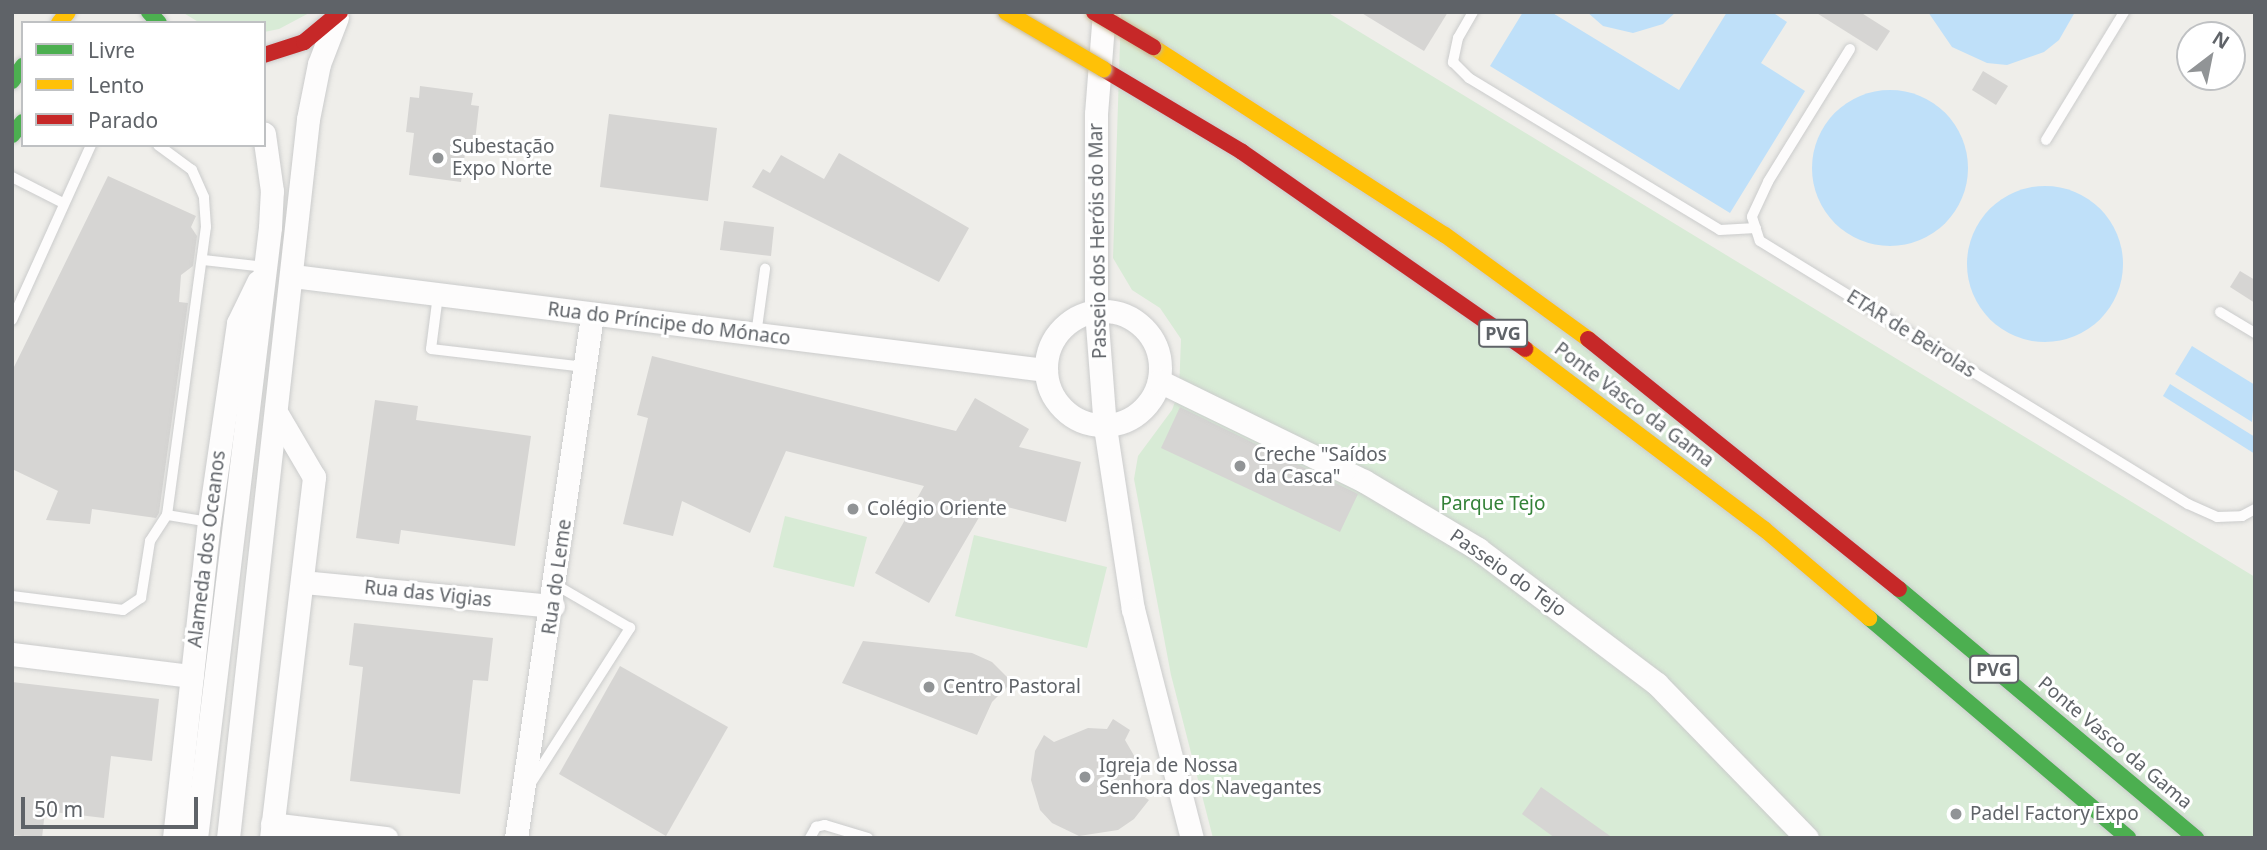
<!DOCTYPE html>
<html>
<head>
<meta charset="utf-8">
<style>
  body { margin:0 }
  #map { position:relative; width:2267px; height:850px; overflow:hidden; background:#efeeea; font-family:"Noto Sans",sans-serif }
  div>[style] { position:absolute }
  .green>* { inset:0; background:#d8ebd6 }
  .water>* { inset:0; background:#bfe0f9 }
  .round { border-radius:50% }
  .building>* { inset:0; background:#d6d5d3 }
  .roads { filter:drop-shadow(0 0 2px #cbcccc) drop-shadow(0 0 2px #cbcccc) }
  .lane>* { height:10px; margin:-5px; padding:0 5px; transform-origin:5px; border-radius:5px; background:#fdfcfc }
  .street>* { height:23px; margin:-11.5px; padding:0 11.5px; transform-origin:11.5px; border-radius:11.5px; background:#fdfcfc }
  .street>.ring { margin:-11.5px; padding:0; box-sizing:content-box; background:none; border:23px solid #fdfcfc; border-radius:50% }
  .fast>* { height:16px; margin:-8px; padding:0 8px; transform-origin:8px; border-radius:8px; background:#4caf50 }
  .slow>* { height:16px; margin:-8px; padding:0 8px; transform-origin:8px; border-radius:8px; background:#ffc107 }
  .jam>* { height:16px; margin:-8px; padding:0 8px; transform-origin:8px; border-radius:8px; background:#c62828 }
  .bridges { filter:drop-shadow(0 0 2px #c8b996) drop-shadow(0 0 2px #c8b996) }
  .slow-bridge>* { height:16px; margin:-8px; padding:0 8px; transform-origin:8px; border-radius:8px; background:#ffc107 }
  .jam-bridge>* { height:16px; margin:-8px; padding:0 8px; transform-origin:8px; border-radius:8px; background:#c62828 }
  .dots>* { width:19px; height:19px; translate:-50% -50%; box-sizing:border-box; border:4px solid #fff; border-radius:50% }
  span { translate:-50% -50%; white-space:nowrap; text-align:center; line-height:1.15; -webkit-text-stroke:6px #fff; paint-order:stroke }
  .shield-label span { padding:2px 5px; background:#fff; border:2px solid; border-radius:5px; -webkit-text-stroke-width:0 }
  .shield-label { font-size:18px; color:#5f6368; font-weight:700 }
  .poi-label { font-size:19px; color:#5f6368 }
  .left { translate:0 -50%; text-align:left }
  .street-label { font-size:19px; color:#5f6368 }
  .park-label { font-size:19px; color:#348238 }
  .frame { position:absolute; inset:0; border:14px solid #5f6368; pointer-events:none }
  .legend { position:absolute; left:21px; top:21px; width:245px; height:126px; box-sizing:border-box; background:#fff; border:2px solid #bfc1c3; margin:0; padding:9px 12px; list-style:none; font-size:21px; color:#5f6368 }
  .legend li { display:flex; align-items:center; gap:14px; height:35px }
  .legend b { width:35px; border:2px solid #bfc1c3 }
  .north { position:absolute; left:2176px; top:21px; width:70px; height:70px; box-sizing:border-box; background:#fff; border:2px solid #bfc1c3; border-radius:50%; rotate:32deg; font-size:19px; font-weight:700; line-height:28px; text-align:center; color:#5f6368 }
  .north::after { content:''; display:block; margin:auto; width:24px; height:32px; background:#919496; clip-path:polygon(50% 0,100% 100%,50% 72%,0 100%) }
  .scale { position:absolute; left:21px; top:797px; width:177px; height:32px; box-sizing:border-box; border:4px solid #5f6368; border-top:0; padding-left:9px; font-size:21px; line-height:24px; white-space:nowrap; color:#5f6368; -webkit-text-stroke:5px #fff; paint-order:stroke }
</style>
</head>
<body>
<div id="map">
  <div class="green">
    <i style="clip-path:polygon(182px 12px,311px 12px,279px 29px,264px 32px,264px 23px,200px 23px)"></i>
    <i style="clip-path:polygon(1121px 12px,1327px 12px,2255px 577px,2255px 838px,1213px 838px,1171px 675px,1134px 479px,1138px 456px,1172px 410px,1179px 391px,1181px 339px,1160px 308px,1132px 290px,1113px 258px)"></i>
    <i style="clip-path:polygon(785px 516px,867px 537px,854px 587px,773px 567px)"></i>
    <i style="clip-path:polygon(974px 535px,1107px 567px,1087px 648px,955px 616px)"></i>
  </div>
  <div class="water">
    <i style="clip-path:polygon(1523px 12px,1551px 12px,1679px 90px,1727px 12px,1772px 12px,1787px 22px,1761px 63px,1805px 91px,1730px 213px,1490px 66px)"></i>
    <i style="clip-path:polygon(1587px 12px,1676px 12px,1663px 24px,1633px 33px,1603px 26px)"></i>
    <i style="clip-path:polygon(1928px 12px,2075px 12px,2059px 40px,2044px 52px,2007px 65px,1987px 63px,1952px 47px)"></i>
    <i class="round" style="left:1812px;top:90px;width:156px;height:156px"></i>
    <i class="round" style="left:1967px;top:186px;width:156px;height:156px"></i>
    <i style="clip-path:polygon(2192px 346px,2255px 385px,2252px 422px,2175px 374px)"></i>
    <i style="clip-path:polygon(2170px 384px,2255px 437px,2255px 454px,2163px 396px)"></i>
  </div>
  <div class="building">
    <i style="clip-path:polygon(1360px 12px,1448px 12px,1424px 51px)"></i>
    <i style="clip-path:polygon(1815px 12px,1860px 12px,1890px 31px,1877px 51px)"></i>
    <i style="clip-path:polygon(1983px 71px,2008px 86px,1996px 105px,1972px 90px)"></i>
    <i style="clip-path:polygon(420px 86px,473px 93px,471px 105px,479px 106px,475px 141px,467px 140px,461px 182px,409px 175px,414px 133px,406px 132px,410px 97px,419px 98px)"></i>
    <i style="clip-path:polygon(609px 114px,717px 128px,708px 201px,600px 187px)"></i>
    <i style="clip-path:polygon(839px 153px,969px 228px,939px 282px,752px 187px,763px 169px,770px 173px,781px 155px,824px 179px)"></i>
    <i style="clip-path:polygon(108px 176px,196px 216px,191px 227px,197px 236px,193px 266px,181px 275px,179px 302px,188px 303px,159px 513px,156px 518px,92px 509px,90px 524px,46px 520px,58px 491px,12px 469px,12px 371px)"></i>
    <i style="clip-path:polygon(724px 221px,774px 227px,771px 256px,720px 250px)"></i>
    <i style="clip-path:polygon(2240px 271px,2255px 280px,2255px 303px,2230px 287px)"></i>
    <i style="clip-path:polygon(652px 356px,956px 431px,975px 398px,1029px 429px,1019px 447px,1081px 462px,1066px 522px,988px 502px,929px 603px,875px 573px,924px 486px,786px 451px,750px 533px,682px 501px,673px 536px,623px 524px,648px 418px,637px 415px)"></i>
    <i style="clip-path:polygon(375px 400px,418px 406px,416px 420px,531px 436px,515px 546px,401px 530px,399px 544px,356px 538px)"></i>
    <i style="clip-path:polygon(1180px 407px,1358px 494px,1340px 532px,1161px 448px)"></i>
    <i style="clip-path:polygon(354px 623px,493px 638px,488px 681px,473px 680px,460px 794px,350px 781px,363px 667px,349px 665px)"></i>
    <i style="clip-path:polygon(863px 641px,972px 653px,992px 662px,1012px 682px,992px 702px,977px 735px,842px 683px)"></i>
    <i style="clip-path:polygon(620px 666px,728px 727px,666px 836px,559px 774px)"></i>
    <i style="clip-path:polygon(12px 682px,159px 699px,152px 761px,111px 756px,104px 818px,45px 811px,42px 838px,12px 835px)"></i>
    <i style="clip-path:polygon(1113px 719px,1130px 730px,1125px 740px,1136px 759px,1137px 792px,1149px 800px,1134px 819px,1118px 830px,1079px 836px,1052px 823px,1040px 810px,1031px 780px,1035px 751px,1044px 735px,1054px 742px,1088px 728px,1107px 729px)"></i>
    <i style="clip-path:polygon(1541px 787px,1613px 838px,1555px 838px,1522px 814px)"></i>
  </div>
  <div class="roads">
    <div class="lane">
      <i style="left:1473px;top:12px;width:30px;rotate:120deg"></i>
      <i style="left:1458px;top:38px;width:25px;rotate:102deg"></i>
      <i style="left:1453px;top:62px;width:23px;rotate:45deg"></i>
      <i style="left:1469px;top:78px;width:293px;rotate:31.2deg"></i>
      <i style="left:1720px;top:230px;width:36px;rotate:-3deg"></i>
      <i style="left:1850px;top:49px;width:156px;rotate:121.7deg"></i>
      <i style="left:1768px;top:182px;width:38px;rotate:115deg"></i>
      <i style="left:1752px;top:217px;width:25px;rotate:72deg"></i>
      <i style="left:1760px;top:241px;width:502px;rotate:31.57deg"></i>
      <i style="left:2188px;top:504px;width:32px;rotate:24deg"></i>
      <i style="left:2217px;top:517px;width:25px;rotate:-2deg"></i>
      <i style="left:2242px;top:516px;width:15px;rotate:-28deg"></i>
      <i style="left:2046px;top:140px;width:150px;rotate:-58.6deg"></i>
      <i style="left:12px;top:177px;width:57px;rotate:27deg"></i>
      <i style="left:204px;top:260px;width:61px;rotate:6.5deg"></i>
      <i style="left:438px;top:295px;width:54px;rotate:97.4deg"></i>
      <i style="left:431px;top:349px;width:155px;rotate:6.7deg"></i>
      <i style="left:2220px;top:312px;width:41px;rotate:31deg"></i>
      <i style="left:12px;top:320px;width:192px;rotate:-65.7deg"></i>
      <i style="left:756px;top:335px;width:67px;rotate:-82.2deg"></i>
      <i style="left:167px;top:515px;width:43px;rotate:9.5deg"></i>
      <i style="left:12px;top:596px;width:112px;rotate:7.2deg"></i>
      <i style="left:123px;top:610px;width:22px;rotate:-34deg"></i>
      <i style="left:141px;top:598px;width:58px;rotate:-81deg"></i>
      <i style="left:150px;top:541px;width:31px;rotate:-57deg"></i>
      <i style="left:167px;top:515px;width:291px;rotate:-82.3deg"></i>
      <i style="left:206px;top:227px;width:30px;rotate:-94deg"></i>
      <i style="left:204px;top:197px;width:30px;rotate:-114deg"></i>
      <i style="left:192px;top:170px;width:42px;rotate:-143.7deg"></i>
      <i style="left:529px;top:786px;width:188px;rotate:-57.4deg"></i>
      <i style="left:630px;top:628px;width:86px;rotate:-149.8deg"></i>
      <i style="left:810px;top:838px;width:13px;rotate:-61deg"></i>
      <i style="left:816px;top:827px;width:9px;rotate:-13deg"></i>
      <i style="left:825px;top:825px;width:45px;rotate:16.8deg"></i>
    </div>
    <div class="street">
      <i style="left:1104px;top:12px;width:102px;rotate:94.5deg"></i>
      <i style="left:1096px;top:114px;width:197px;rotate:90deg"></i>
      <i style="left:1096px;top:311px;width:116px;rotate:85.6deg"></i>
      <i style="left:1105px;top:427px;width:184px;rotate:81.3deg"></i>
      <i style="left:1133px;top:609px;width:236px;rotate:75.6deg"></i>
      <i style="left:293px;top:276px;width:759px;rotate:7.12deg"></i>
      <i class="ring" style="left:1046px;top:311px;width:91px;height:91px"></i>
      <i style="left:1159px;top:381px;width:228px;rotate:26deg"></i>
      <i style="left:1364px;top:481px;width:133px;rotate:30.8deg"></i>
      <i style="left:1478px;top:549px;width:224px;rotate:37deg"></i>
      <i style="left:1657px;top:684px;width:215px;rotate:45.8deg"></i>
      <i style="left:303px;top:582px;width:251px;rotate:5.5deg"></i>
      <i style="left:12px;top:654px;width:181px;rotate:7deg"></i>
      <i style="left:272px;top:824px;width:115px;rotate:7deg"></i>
      <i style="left:174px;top:838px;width:318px;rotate:-83.7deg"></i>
      <i style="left:209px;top:522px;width:201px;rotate:-81.7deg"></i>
      <i style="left:238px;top:323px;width:46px;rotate:-64deg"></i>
      <i style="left:196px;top:838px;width:615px;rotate:-83.09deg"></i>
      <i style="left:270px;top:227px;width:36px;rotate:-87deg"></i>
      <i style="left:272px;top:191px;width:58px;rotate:-98deg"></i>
      <i style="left:228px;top:838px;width:723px;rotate:-83.65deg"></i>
      <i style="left:308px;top:119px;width:56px;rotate:-78.7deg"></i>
      <i style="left:319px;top:64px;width:50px;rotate:-69deg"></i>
      <i style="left:271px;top:838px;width:364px;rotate:-83.2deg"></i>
      <i style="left:314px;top:477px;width:73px;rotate:-120.4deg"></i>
      <i style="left:516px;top:838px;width:528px;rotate:-81.72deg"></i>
    </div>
    <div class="fast">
      <i style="left:149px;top:12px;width:15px;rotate:48deg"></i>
      <i style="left:12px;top:81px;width:19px;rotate:-54deg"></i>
      <i style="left:12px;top:135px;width:17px;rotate:-50deg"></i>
      <i style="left:1899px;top:589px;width:388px;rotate:40deg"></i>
      <i style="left:1869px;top:618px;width:340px;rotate:40.3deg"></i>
    </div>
    <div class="slow">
      <i style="left:59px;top:23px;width:14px;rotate:-51deg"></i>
      <i style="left:1153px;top:47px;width:347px;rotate:32.8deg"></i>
      <i style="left:1445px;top:235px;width:177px;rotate:36deg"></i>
      <i style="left:1525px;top:349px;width:299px;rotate:37deg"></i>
      <i style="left:1764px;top:529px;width:138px;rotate:40.3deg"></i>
    </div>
    <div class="jam">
      <i style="left:264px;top:55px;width:42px;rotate:-18deg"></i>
      <i style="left:304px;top:42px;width:47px;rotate:-39.8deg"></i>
      <i style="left:1103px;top:69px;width:162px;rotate:30.8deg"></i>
      <i style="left:1242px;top:152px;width:345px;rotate:34.8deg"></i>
      <i style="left:1588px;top:339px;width:399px;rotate:38.8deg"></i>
    </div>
  </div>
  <div class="bridges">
    <div class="slow-bridge">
      <i style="left:1006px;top:12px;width:113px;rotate:30.4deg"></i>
    </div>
    <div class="jam-bridge">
      <i style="left:1094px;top:12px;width:69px;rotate:30.7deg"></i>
    </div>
  </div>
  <div class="dots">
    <i style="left:438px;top:158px;background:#919496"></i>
    <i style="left:1240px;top:466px;background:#919496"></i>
    <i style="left:853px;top:509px;background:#919496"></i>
    <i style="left:929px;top:687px;background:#919496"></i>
    <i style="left:1085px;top:777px;background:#919496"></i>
    <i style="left:1956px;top:814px;background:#919496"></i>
  </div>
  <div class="shield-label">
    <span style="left:1503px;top:333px">PVG</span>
    <span style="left:1994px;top:669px">PVG</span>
  </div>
  <div class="poi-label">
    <span class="left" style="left:452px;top:158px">Subestação<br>Expo Norte</span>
    <span class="left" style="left:1254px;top:466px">Creche "Saídos<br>da Casca"</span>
    <span class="left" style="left:867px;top:509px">Colégio Oriente</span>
    <span class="left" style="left:943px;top:687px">Centro Pastoral</span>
    <span class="left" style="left:1099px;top:777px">Igreja de Nossa<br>Senhora dos Navegantes</span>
    <span class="left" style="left:1970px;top:814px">Padel Factory Expo</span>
  </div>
  <div class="street-label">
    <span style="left:1098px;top:241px;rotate:-91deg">Passeio dos Heróis do Mar</span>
    <span style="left:669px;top:324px;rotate:7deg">Rua do Príncipe do Mónaco</span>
    <span style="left:1911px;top:334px;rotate:32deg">ETAR de Beirolas</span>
    <span style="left:1634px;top:405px;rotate:37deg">Ponte Vasco da Gama</span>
    <span style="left:207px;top:549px;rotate:-83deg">Alameda dos Oceanos</span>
    <span style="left:1508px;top:573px;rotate:35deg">Passeio do Tejo</span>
    <span style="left:557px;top:577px;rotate:-82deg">Rua do Leme</span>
    <span style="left:428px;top:594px;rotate:6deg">Rua das Vigias</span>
    <span style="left:2115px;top:743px;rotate:40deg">Ponte Vasco da Gama</span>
  </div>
  <div class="park-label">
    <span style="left:1493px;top:504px">Parque Tejo</span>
  </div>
  <div class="frame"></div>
  <ul class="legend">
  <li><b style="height:9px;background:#4caf50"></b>Livre</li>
  <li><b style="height:9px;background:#ffc107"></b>Lento</li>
  <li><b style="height:9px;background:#c62828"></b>Parado</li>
  </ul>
  <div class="north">N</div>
  <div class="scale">50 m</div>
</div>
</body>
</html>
